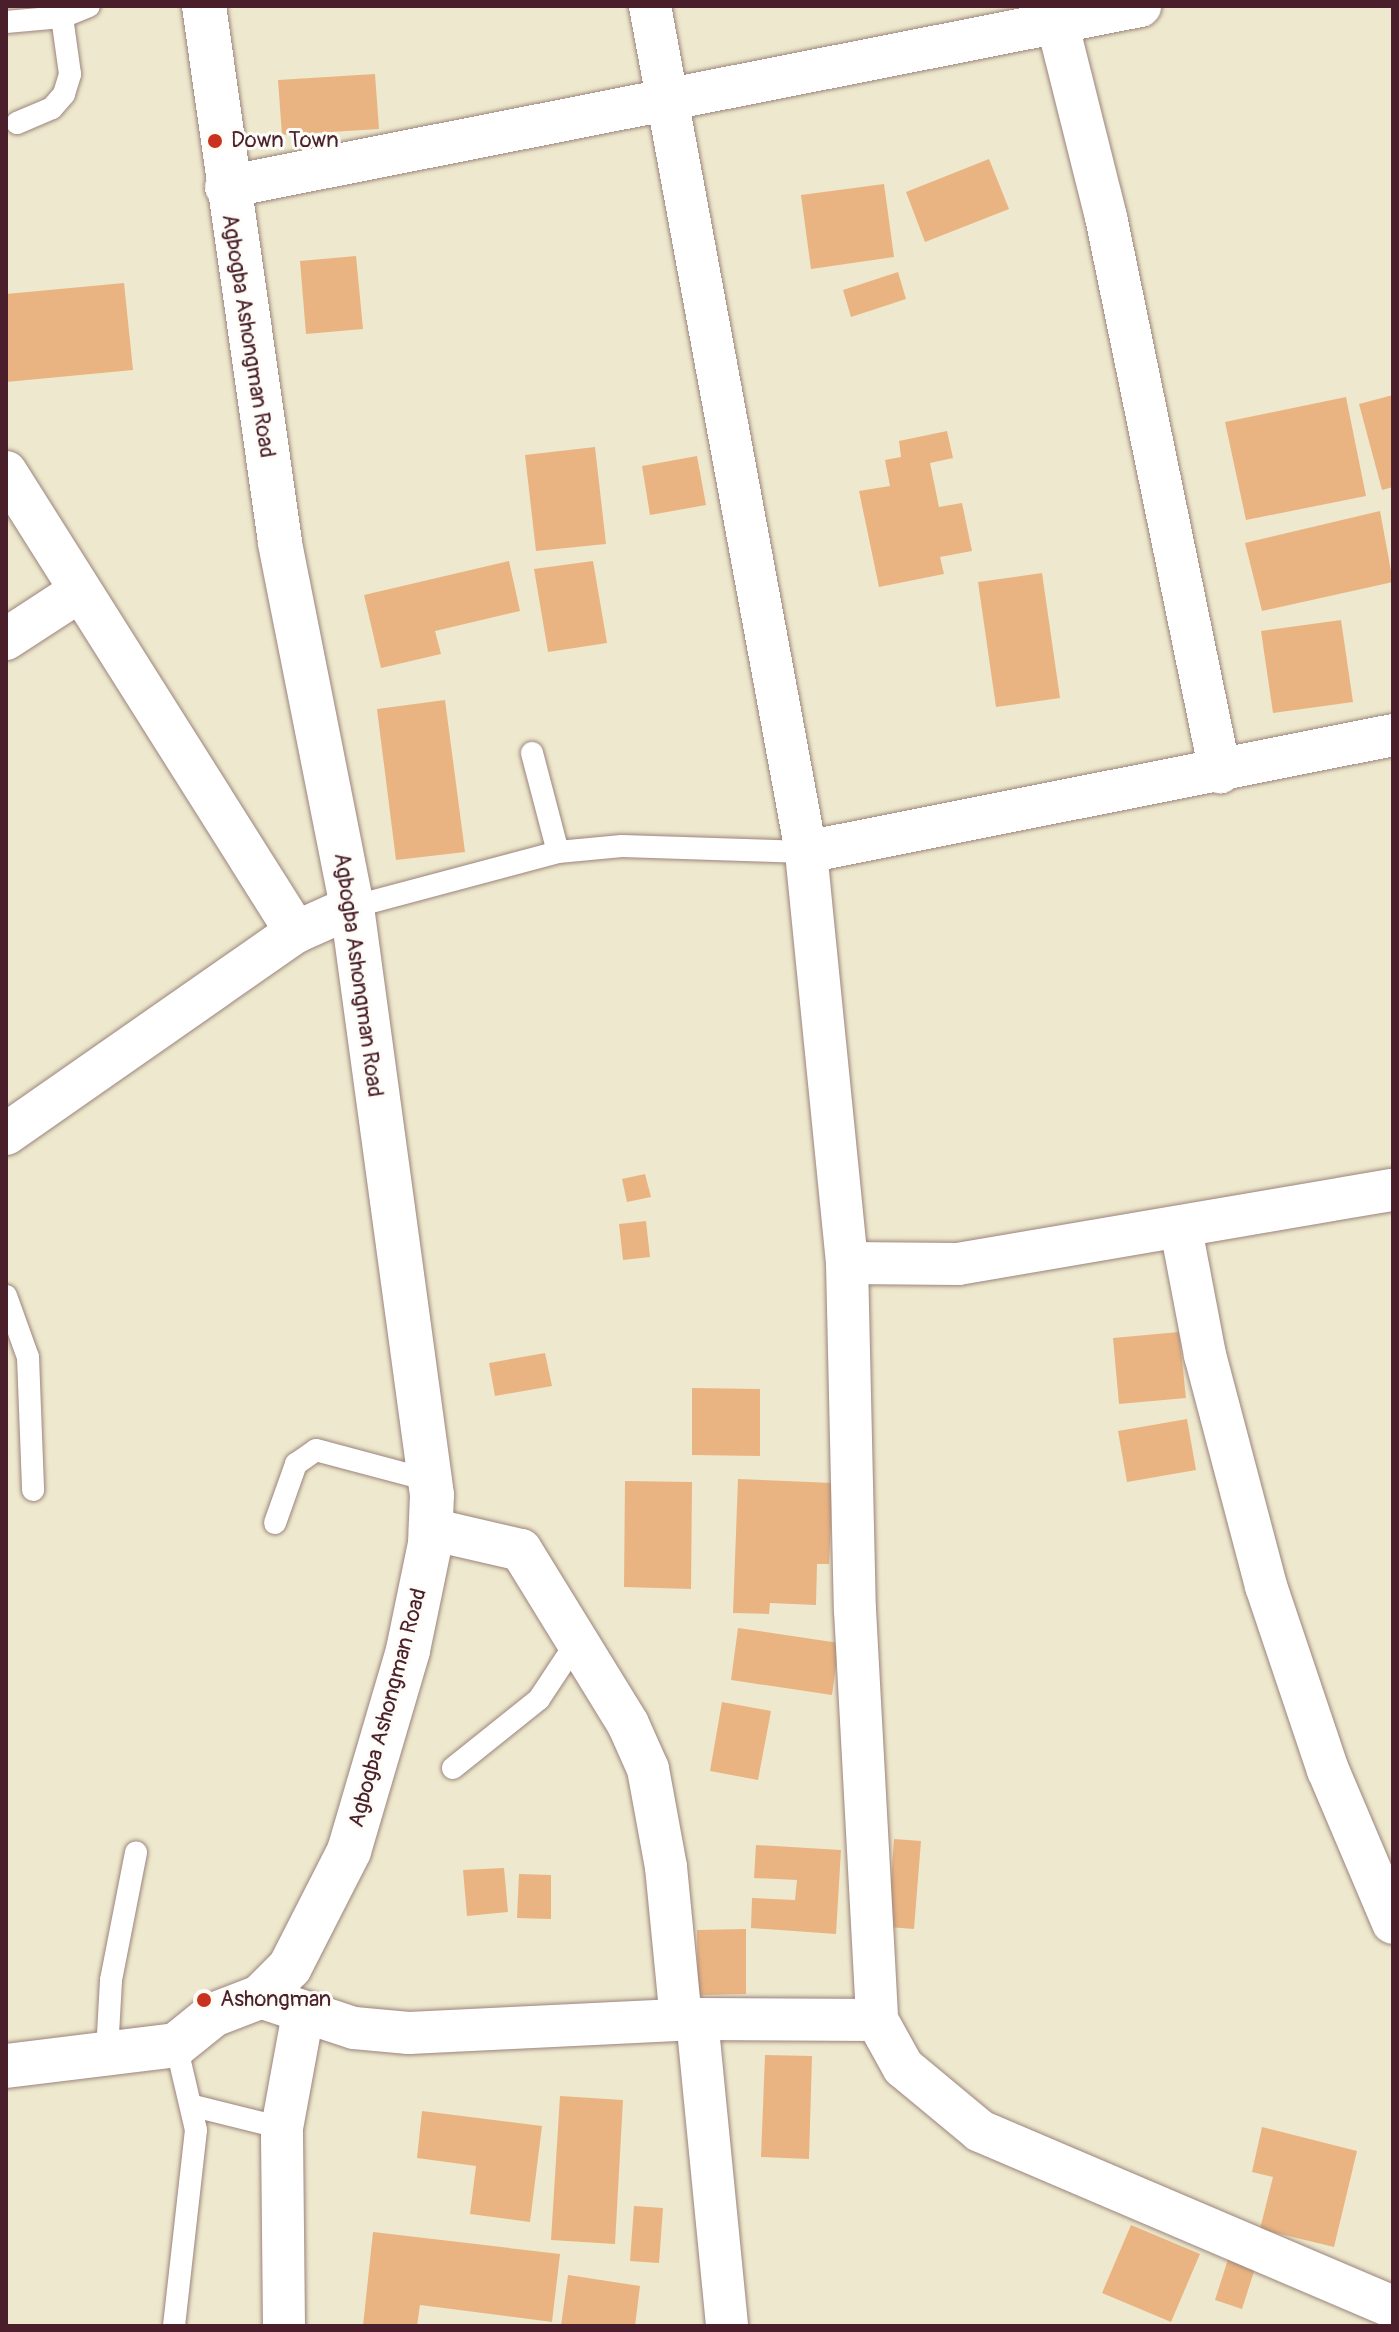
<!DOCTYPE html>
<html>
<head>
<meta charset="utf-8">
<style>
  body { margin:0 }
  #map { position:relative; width:1399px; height:2332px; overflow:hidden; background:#eee9ce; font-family:Pangolin,sans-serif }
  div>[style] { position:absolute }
  .building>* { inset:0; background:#e9b482 }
  .roads { filter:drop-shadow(0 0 2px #9c847c) drop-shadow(0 0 2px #9c847c) }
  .service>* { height:22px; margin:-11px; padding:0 11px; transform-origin:11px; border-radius:11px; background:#fff }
  .minor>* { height:42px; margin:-21px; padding:0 21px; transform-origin:21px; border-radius:21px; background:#fff }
  .tertiary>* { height:44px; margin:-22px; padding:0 22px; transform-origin:22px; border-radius:22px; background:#fff }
  .dots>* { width:22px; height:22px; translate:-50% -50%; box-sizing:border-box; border:4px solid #fdfcf7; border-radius:50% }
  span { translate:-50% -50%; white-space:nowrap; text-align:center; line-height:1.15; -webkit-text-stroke:6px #fdfcf7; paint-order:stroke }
  .poi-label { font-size:22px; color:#4a1f2b }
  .left { translate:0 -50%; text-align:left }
  .street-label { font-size:22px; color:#4a1f2b }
  .frame { position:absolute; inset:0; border:8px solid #4a1f2b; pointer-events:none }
</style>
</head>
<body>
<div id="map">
  <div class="building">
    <i style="clip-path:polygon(375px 74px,379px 129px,282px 135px,278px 80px)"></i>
    <i style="clip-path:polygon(989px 159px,1009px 209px,925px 242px,906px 192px)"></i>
    <i style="clip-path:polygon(884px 184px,894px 257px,811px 269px,801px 195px)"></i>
    <i style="clip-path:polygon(356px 256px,363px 329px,306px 334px,300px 261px)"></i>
    <i style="clip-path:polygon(898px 272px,906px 299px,851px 317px,843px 290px)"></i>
    <i style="clip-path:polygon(124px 283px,133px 370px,6px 382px,6px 294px)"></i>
    <i style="clip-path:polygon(1393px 395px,1393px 487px,1382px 490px,1359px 404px)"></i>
    <i style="clip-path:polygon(1346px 397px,1366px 496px,1246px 520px,1225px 422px)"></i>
    <i style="clip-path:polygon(947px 431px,953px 458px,930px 463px,939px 507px,962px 503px,972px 551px,940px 557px,944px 574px,879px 587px,859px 491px,890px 486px,885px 460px,901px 457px,899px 441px)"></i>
    <i style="clip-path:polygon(595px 447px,606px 544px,536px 551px,525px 455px)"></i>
    <i style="clip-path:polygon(697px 456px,706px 505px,650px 515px,642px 466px)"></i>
    <i style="clip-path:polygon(1380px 511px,1393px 582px,1262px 611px,1245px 543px)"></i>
    <i style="clip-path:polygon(509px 561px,520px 611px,435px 631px,441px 654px,381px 668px,364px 595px)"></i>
    <i style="clip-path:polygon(593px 561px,607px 643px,548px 652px,534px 569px)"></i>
    <i style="clip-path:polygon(1042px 573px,1060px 698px,996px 707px,978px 582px)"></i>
    <i style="clip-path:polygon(1341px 620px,1353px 702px,1273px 713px,1261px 631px)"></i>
    <i style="clip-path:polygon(445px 700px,465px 852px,396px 860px,377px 709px)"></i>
    <i style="clip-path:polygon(645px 1174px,651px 1197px,627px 1202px,622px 1179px)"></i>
    <i style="clip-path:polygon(646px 1221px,650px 1257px,623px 1260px,619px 1224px)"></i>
    <i style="clip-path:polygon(1179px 1332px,1186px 1398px,1119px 1404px,1113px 1338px)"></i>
    <i style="clip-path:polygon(545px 1353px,552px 1386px,495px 1396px,489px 1363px)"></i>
    <i style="clip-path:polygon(692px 1388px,760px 1389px,760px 1456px,692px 1455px)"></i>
    <i style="clip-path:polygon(1187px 1419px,1196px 1470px,1127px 1482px,1118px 1431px)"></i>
    <i style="clip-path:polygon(738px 1479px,833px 1483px,829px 1564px,817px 1564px,816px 1605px,770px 1603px,769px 1614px,733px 1613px)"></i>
    <i style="clip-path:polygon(625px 1481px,692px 1482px,691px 1589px,624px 1587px)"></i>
    <i style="clip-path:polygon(738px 1628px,839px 1643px,832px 1695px,731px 1680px)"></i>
    <i style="clip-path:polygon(722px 1702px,771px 1711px,758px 1780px,710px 1771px)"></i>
    <i style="clip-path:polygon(894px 1839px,921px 1841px,914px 1929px,888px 1927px)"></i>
    <i style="clip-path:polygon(756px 1845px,841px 1850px,836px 1934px,751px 1928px,752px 1898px,795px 1900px,797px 1880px,754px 1878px)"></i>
    <i style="clip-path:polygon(504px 1868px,508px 1912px,467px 1916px,463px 1870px)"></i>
    <i style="clip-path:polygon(519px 1874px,551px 1875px,551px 1919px,517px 1918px)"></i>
    <i style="clip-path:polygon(746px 1929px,746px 1994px,698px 1995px,697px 1930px)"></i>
    <i style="clip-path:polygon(765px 2055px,812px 2056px,809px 2159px,761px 2157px)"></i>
    <i style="clip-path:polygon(560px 2096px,623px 2100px,615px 2244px,551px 2240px)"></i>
    <i style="clip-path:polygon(422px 2111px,542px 2126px,530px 2222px,470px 2214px,476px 2166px,417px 2158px)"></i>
    <i style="clip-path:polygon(1262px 2127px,1357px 2151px,1334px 2247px,1260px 2229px,1273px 2177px,1252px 2172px)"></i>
    <i style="clip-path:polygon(634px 2206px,663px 2208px,659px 2263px,630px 2261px)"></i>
    <i style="clip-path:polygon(1131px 2225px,1200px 2254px,1171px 2322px,1102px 2293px)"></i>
    <i style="clip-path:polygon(373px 2232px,560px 2254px,552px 2322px,420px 2305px,417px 2326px,363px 2326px)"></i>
    <i style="clip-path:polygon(1231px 2250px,1258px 2259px,1242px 2309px,1215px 2300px)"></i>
    <i style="clip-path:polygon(568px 2275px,640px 2286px,635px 2326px,561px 2326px)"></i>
  </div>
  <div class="roads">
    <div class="service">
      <i style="left:6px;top:22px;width:56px;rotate:-5.1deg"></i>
      <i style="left:62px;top:17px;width:29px;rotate:-22deg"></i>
      <i style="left:17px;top:123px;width:38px;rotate:-23deg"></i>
      <i style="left:52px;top:108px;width:18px;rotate:-49deg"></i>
      <i style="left:64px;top:94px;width:21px;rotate:-73deg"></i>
      <i style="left:70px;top:74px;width:58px;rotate:-98deg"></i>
      <i style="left:532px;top:753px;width:102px;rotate:75.3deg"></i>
      <i style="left:352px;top:907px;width:213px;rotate:-14.9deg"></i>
      <i style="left:558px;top:852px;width:64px;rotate:-5.4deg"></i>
      <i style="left:622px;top:846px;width:184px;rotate:1.9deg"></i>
      <i style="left:6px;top:1296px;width:65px;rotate:70.2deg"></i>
      <i style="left:28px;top:1357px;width:133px;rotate:87.8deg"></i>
      <i style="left:275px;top:1523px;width:63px;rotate:-70.4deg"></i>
      <i style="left:296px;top:1464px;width:24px;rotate:-35deg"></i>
      <i style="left:316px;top:1450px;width:117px;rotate:14.9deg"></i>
      <i style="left:453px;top:1768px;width:110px;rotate:-38.7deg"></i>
      <i style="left:539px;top:1699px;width:71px;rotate:-56.5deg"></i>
      <i style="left:107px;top:2052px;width:72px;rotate:-86.8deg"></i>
      <i style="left:111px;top:1980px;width:130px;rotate:-78.9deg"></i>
      <i style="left:194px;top:2106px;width:91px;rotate:14deg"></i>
      <i style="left:174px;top:2326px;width:197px;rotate:-83.6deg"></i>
      <i style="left:196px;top:2130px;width:87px;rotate:-103.2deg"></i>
    </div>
    <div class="minor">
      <i style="left:650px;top:6px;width:860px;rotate:79.55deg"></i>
      <i style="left:806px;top:852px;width:413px;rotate:84.3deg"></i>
      <i style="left:847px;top:1263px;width:347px;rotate:88.7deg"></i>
      <i style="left:855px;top:1610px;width:411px;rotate:86.9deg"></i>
      <i style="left:877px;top:2020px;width:54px;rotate:61deg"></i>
      <i style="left:903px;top:2067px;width:100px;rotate:39.7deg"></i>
      <i style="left:980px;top:2131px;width:449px;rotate:23.1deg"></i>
      <i style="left:1053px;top:6px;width:218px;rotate:75.9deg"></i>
      <i style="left:1106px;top:217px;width:567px;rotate:78.39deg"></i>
      <i style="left:226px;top:187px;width:932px;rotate:-11.2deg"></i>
      <i style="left:6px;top:472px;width:544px;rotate:57.77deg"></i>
      <i style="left:6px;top:639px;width:86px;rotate:-33.1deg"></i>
      <i style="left:806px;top:852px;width:599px;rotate:-11.27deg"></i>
      <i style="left:6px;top:1134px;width:353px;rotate:-34.9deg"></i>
      <i style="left:296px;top:932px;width:61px;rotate:-24.1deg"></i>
      <i style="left:1181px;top:1229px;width:128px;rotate:79.2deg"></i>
      <i style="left:1205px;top:1355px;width:239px;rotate:75.2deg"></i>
      <i style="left:1266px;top:1586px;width:194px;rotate:71.4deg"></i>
      <i style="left:1328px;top:1770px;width:166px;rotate:67deg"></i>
      <i style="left:847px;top:1263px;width:111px;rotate:0.5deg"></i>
      <i style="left:958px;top:1264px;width:441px;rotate:-9.7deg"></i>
      <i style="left:430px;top:1529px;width:93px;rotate:13deg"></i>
      <i style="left:521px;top:1550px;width:204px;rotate:58.4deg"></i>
      <i style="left:628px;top:1724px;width:49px;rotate:66deg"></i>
      <i style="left:648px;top:1769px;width:100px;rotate:79.6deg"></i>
      <i style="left:666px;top:1867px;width:154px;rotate:84.4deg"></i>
      <i style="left:260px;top:1997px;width:99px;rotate:18.3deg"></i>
      <i style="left:354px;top:2028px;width:55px;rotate:5.2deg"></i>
      <i style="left:409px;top:2033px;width:288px;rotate:-2.8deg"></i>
      <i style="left:697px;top:2019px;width:180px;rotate:0.3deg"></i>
      <i style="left:697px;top:2019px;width:308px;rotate:84.4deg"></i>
      <i style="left:284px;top:2326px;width:198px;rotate:-90.6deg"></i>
      <i style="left:282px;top:2128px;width:116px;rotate:-79.6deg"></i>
    </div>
    <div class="tertiary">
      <i style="left:6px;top:2066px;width:171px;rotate:-7deg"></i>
      <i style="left:176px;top:2045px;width:48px;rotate:-39deg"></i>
      <i style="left:213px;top:2015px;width:50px;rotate:-21deg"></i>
      <i style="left:260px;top:1997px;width:42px;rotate:-45deg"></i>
      <i style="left:290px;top:1967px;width:130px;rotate:-63deg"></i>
      <i style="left:349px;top:1851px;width:209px;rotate:-73.6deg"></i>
      <i style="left:408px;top:1650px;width:108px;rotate:-78.3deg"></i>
      <i style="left:430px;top:1544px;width:49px;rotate:-87.7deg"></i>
      <i style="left:432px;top:1495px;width:593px;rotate:-97.75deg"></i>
      <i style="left:352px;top:907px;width:372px;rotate:-101.2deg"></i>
      <i style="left:280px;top:542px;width:541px;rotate:-98.07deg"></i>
    </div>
  </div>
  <div class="dots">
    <i style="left:215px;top:141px;background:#c8321e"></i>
    <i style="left:204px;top:2000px;background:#c8321e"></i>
  </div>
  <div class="poi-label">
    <span class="left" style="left:231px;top:141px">Down Town</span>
    <span class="left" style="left:220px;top:2000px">Ashongman</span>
  </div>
  <div class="street-label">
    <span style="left:248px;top:336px;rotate:81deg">Agbogba Ashongman Road</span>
    <span style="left:358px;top:975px;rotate:82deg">Agbogba Ashongman Road</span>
    <span style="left:388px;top:1708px;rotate:-75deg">Agbogba Ashongman Road</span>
  </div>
  <div class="frame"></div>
</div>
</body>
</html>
